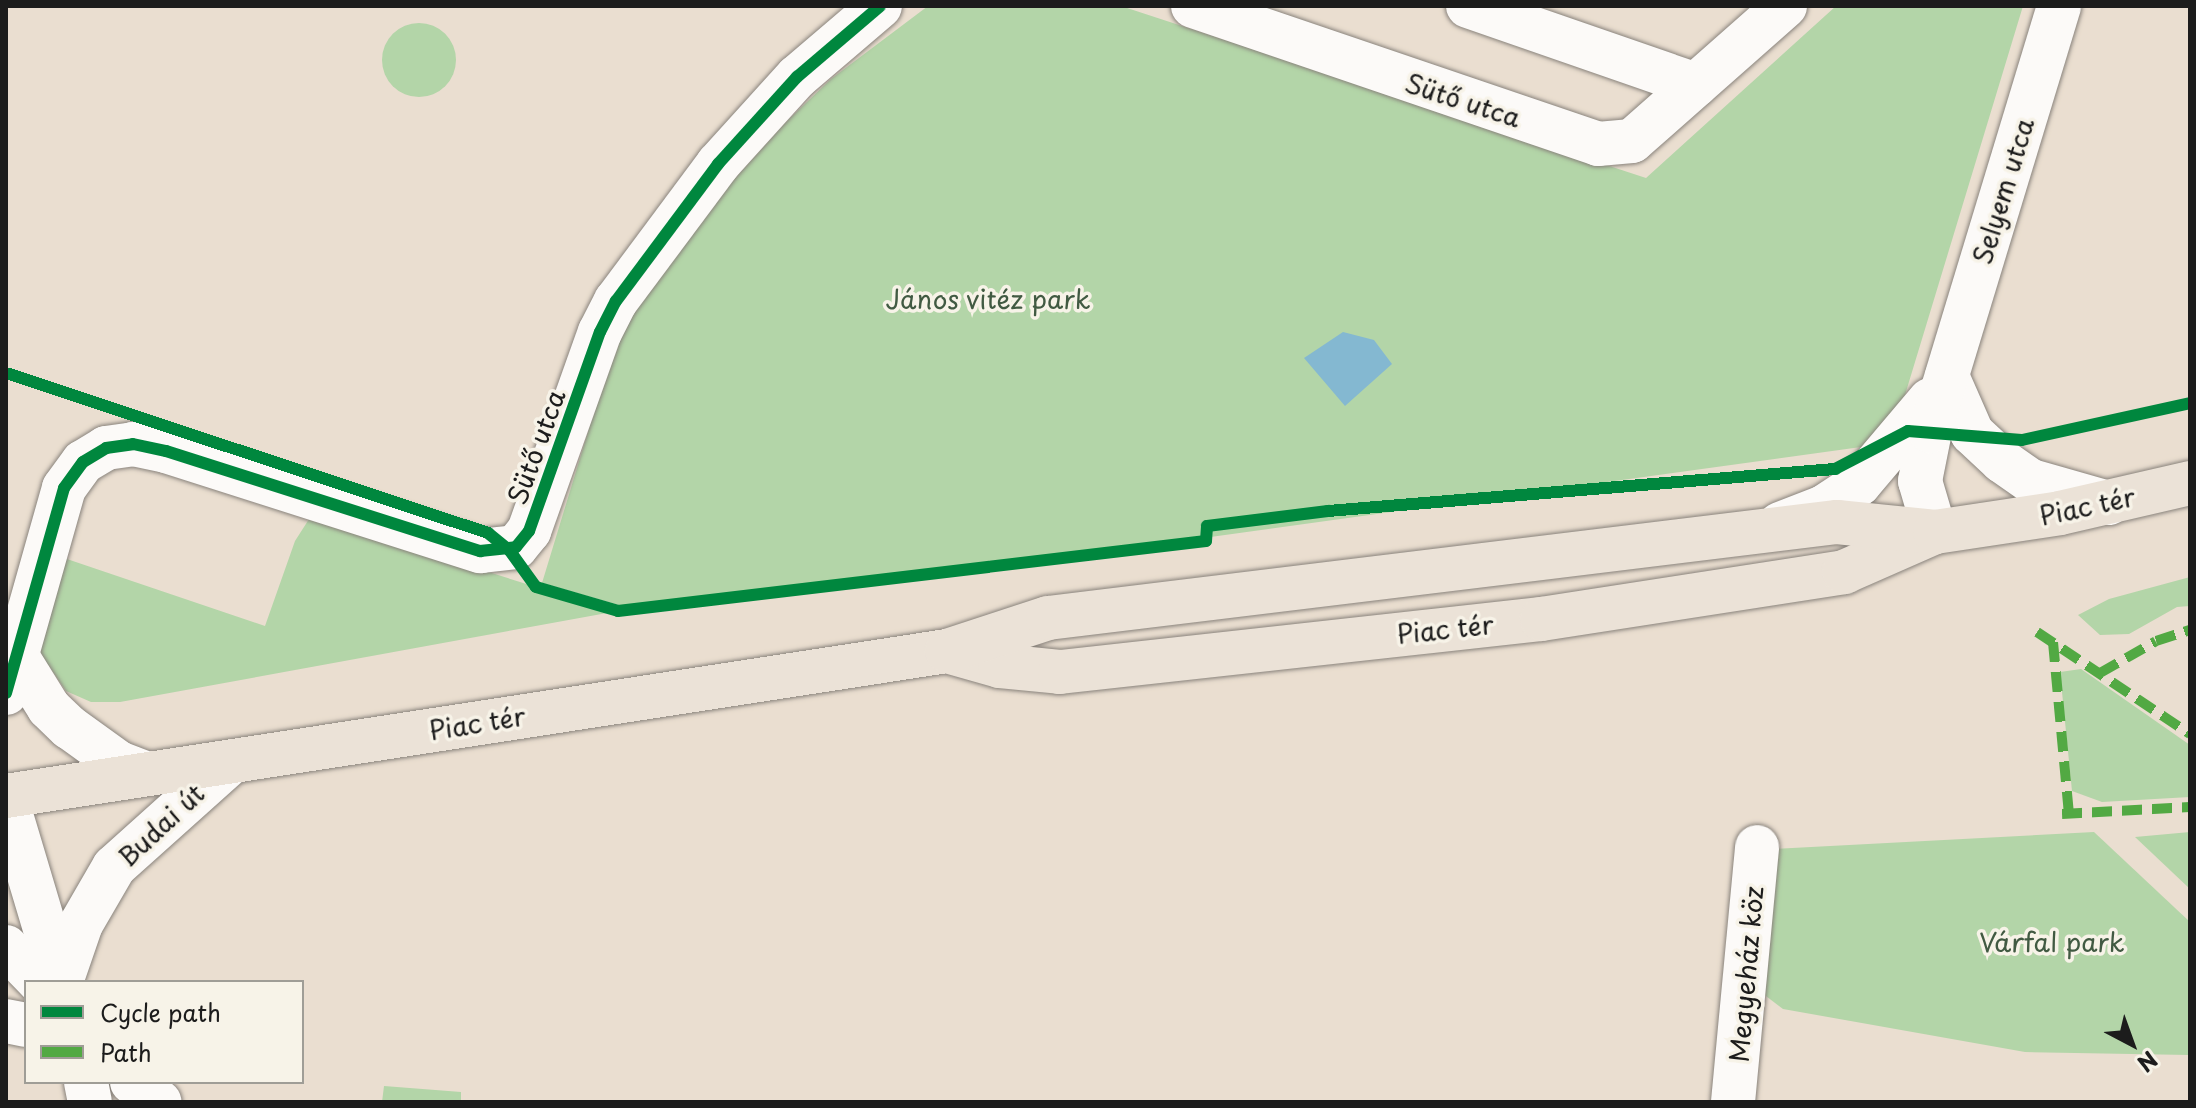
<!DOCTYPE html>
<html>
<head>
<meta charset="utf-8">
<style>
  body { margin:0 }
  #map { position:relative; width:2196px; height:1108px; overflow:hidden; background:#eaded0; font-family:"Playpen Sans",sans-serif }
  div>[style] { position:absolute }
  .green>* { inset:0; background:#b3d5a8 }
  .round { border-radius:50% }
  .water>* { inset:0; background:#84b8d1 }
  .roads { filter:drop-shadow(0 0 2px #89837c) drop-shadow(0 0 2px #89837c) }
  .minor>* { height:44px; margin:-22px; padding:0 22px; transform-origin:22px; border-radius:22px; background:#fcfaf8 }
  .major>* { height:44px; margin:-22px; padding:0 22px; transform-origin:22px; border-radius:22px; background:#ebe2d7 }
  .quiet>* { height:10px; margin-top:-5px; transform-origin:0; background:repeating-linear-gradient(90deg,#52a943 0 20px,transparent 0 30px) }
  .cycleway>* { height:12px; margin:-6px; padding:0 6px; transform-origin:6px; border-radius:6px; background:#00873e }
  span { translate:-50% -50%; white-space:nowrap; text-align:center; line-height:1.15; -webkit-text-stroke:7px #f7f3e8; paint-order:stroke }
  .street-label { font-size:26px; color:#1c1c1c }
  .park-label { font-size:26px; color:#415a42 }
  .frame { position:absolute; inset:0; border:8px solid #1c1c1c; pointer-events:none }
  .legend { position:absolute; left:24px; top:980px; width:280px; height:104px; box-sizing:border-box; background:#f7f3e8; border:2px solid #9f9d96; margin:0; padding:10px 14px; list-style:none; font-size:24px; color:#1c1c1c }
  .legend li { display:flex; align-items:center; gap:16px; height:40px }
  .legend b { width:40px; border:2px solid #9f9d96 }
  .north { position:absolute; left:2092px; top:1004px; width:80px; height:80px; -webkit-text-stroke:6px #f7f3e8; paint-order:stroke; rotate:139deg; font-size:22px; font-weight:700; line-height:32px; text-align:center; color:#1c1c1c }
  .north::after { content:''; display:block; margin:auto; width:28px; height:36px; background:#1c1c1c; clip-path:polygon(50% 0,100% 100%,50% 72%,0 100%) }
</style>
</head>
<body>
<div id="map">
  <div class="green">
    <i style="clip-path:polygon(928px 6px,1121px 6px,1646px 178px,1836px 6px,2023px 6px,1905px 395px,1889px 421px,1861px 447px,1044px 560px,626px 607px,542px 583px,616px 340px,693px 225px,786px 122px,831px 79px)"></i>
    <i class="round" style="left:382px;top:23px;width:74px;height:74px"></i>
    <i style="clip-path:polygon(311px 516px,536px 587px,618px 611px,120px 702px,91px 702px,66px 691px,40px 653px,61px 557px,265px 626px,295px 541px)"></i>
    <i style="clip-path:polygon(2190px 577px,2190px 606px,2177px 607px,2129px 634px,2100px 635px,2078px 615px,2109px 599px)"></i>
    <i style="clip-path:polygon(2081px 669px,2190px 745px,2190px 797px,2102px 802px,2072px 791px,2060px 672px)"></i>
    <i style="clip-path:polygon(2094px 832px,2190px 922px,2189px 1055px,2025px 1052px,1783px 1009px,1758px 990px,1772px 849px)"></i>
    <i style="clip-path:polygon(2190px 832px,2190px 889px,2135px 837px)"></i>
    <i style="clip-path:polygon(384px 1086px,461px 1092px,461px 1102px,382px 1102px)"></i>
  </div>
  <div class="water">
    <i style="clip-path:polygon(1343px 332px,1374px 340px,1392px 364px,1345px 406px,1304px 358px)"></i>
  </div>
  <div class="roads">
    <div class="minor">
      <i style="left:1193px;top:6px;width:428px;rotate:18.8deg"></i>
      <i style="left:1598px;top:144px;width:34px;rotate:-5deg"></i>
      <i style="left:1632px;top:141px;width:204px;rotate:-41.4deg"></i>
      <i style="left:1468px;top:6px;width:241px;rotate:19.1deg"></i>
      <i style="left:1947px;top:376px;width:62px;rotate:66.3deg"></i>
      <i style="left:1972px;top:433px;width:41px;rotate:43deg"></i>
      <i style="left:2002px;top:461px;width:35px;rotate:35deg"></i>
      <i style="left:2031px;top:481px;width:81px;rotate:15.8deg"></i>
      <i style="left:1780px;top:524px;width:47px;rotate:-21.1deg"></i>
      <i style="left:1824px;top:507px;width:42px;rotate:-33.3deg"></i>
      <i style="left:1859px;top:484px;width:110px;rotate:-49.8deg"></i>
      <i style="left:1935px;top:532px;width:53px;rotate:-106.4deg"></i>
      <i style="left:1920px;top:481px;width:51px;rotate:-78.7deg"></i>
      <i style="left:1930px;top:431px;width:444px;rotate:-73.1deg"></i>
      <i style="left:16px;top:655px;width:62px;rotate:58.1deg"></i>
      <i style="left:49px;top:708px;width:28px;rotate:44deg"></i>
      <i style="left:69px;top:727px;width:62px;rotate:35.8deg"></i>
      <i style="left:119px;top:763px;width:30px;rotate:21deg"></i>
      <i style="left:6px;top:693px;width:213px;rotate:-74.2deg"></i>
      <i style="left:64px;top:488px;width:32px;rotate:-54deg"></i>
      <i style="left:83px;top:462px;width:27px;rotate:-31deg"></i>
      <i style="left:106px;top:448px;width:27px;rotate:-8deg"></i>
      <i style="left:133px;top:444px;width:34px;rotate:12deg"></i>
      <i style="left:166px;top:451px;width:330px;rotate:17.7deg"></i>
      <i style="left:480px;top:551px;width:36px;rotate:-6deg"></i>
      <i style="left:516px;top:547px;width:21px;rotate:-51deg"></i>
      <i style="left:529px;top:531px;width:211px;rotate:-70.4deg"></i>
      <i style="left:600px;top:332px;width:35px;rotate:-63deg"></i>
      <i style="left:616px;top:301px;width:171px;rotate:-53.3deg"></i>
      <i style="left:718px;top:164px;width:118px;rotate:-47.8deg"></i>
      <i style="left:797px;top:77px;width:109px;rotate:-40.5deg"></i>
      <i style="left:6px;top:798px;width:192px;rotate:73.4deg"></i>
      <i style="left:6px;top:947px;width:49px;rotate:45.8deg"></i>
      <i style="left:61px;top:982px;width:61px;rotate:-71deg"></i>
      <i style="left:81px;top:924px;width:66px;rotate:-59.9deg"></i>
      <i style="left:114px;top:867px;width:156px;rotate:-41.9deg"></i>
      <i style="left:6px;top:1021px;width:20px;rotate:11deg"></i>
      <i style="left:86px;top:1082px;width:20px;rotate:79deg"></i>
      <i style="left:132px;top:1082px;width:34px;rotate:36deg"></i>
      <i style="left:1733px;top:1102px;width:256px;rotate:-84.6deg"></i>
    </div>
    <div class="major">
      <i style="left:947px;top:651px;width:55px;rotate:15.8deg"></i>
      <i style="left:1000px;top:666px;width:60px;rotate:5.7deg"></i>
      <i style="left:1060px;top:672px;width:485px;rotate:-6.3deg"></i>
      <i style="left:1542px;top:619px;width:306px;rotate:-8.8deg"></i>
      <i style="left:1844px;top:572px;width:97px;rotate:-23.7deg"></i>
      <i style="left:6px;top:796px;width:952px;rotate:-8.76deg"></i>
      <i style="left:947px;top:651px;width:106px;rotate:-18.1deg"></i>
      <i style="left:1048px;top:618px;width:795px;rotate:-6.94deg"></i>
      <i style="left:1837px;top:522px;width:99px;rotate:5.8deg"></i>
      <i style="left:1935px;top:532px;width:126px;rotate:-8.6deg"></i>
      <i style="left:2060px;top:513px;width:133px;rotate:-13deg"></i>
    </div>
  </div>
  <div class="quiet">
    <i style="left:2037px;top:632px;width:184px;rotate:33.7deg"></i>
    <i style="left:2053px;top:642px;width:172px;rotate:84.7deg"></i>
    <i style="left:2100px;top:673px;width:64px;rotate:-29.7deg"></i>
    <i style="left:2156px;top:641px;width:36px;rotate:-18deg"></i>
    <i style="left:2062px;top:814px;width:128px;rotate:-3.1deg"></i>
  </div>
  <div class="cycleway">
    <i style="left:6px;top:373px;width:508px;rotate:18.36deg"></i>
    <i style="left:488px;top:533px;width:28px;rotate:39deg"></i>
    <i style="left:510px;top:551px;width:44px;rotate:54.2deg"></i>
    <i style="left:536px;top:587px;width:85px;rotate:16.3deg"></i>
    <i style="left:618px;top:611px;width:592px;rotate:-6.79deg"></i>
    <i style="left:1206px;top:541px;width:15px;rotate:-86deg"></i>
    <i style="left:1207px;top:526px;width:122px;rotate:-7.1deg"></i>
    <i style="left:1328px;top:511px;width:509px;rotate:-4.74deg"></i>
    <i style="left:1835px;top:469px;width:82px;rotate:-27.5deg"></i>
    <i style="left:1908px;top:431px;width:114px;rotate:4.5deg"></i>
    <i style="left:2022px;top:440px;width:172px;rotate:-12.4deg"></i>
    <i style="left:6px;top:693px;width:213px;rotate:-74.2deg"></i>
    <i style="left:64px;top:488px;width:32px;rotate:-54deg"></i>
    <i style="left:83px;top:462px;width:27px;rotate:-31deg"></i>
    <i style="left:106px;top:448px;width:27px;rotate:-8deg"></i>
    <i style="left:133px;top:444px;width:34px;rotate:12deg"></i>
    <i style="left:166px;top:451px;width:330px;rotate:17.7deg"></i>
    <i style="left:480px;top:551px;width:36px;rotate:-6deg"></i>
    <i style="left:516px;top:547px;width:21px;rotate:-51deg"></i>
    <i style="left:529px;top:531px;width:211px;rotate:-70.4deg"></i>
    <i style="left:600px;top:332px;width:35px;rotate:-63deg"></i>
    <i style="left:616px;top:301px;width:171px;rotate:-53.3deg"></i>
    <i style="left:718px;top:164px;width:118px;rotate:-47.8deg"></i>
    <i style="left:797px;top:77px;width:109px;rotate:-40.5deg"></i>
  </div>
  <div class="street-label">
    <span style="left:1463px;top:100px;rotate:18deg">Sütő utca</span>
    <span style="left:2003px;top:191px;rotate:-73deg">Selyem utca</span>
    <span style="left:536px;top:447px;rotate:-70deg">Sütő utca</span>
    <span style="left:2087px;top:506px;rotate:-12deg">Piac tér</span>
    <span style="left:1445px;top:629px;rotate:-6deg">Piac tér</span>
    <span style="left:477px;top:723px;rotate:-9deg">Piac tér</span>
    <span style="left:161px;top:825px;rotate:-43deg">Budai út</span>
    <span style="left:1746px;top:974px;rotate:-85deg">Megyeház köz</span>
  </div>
  <div class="park-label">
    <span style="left:988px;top:299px">János vitéz park</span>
    <span style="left:2052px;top:942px">Várfal park</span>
  </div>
  <div class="frame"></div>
  <ul class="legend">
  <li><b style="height:10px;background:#00873e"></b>Cycle path</li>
  <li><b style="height:10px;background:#52a943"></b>Path</li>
  </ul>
  <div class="north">N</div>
</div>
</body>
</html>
